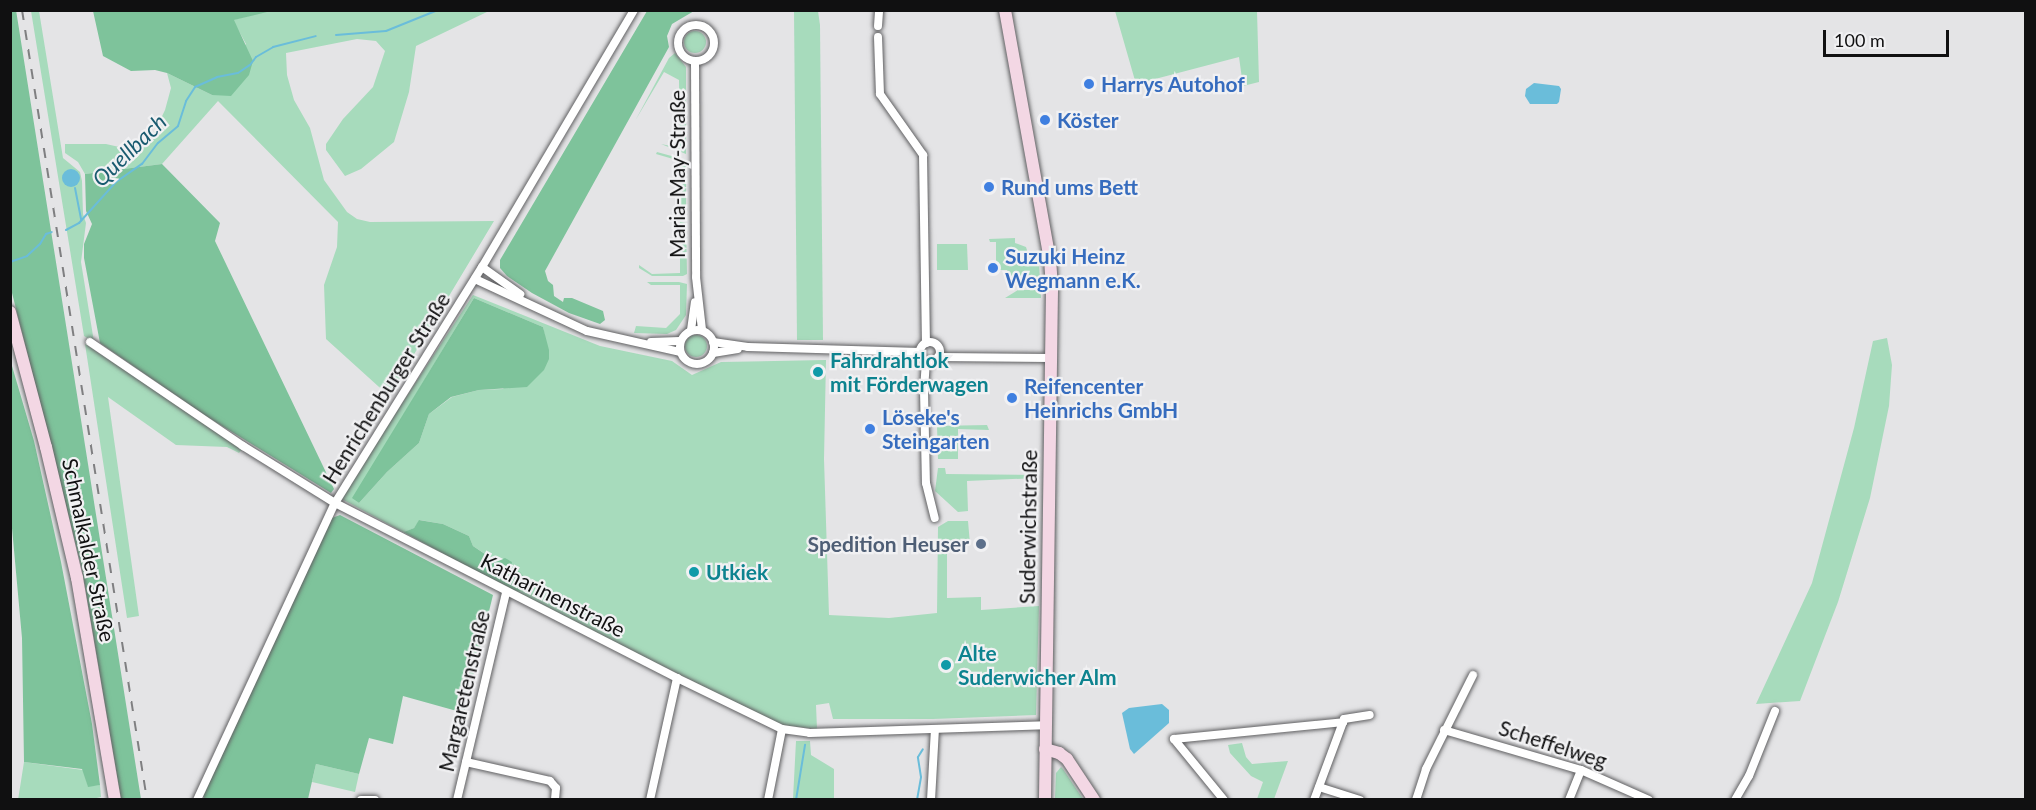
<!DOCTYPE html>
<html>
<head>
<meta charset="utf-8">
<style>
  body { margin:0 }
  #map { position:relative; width:2036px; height:810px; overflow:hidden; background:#e4e4e6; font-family:Lato,sans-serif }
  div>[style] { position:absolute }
  .green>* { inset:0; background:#a7dbbc }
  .round { border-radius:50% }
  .forest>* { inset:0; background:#7ec39b }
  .water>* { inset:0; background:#6abdda }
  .stream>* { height:2px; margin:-1px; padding:0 1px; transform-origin:1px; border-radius:1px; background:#6abdda }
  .roads { filter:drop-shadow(0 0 2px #606062) drop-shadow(0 0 2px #606062) }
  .street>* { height:8px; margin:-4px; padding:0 4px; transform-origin:4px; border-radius:4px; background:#fff }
  .street>.ring { margin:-4px; padding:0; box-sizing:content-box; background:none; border:8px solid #fff; border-radius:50% }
  .secondary>* { height:12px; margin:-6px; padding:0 6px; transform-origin:6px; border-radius:6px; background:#f3d7e4 }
  .rail>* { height:2px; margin-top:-1px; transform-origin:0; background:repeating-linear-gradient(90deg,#7f7f81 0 10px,transparent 0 20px) }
  .dots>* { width:16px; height:16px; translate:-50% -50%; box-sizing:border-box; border:3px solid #f1f1f3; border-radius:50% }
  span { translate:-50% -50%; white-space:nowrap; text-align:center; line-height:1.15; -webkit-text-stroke:4.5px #f1f1f3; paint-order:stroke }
  .shop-label { font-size:21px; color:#366cbe; font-weight:700 }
  .left { translate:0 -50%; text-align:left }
  .street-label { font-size:21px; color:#101011 }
  .culture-label { font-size:21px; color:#0d838f; font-weight:700 }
  .service-label { font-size:21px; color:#4e5e75; font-weight:700 }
  .right { translate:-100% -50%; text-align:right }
  .water-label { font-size:22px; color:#195b70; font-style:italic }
  .frame { position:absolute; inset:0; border:12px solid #101011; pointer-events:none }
  .scale { position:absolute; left:1823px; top:30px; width:126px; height:27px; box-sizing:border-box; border:3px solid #101011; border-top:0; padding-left:8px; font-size:18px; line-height:21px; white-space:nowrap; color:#101011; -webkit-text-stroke:4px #f1f1f3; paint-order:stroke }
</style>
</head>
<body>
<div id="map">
  <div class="green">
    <i style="clip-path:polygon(271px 10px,489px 11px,416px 46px,409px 92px,394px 142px,361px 169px,345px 176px,326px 150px,326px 144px,343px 119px,373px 87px,385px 51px,376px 41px,357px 39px,286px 53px,287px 75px,294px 100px,310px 128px,324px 180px,347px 212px,357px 219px,370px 222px,494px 221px,389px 396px,326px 339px,324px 285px,337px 247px,338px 222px,218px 101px,162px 164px,85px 174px,78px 162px,65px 153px,65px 144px,106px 144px,128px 149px,141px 146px,154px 133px,165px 110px,171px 88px,167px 73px,212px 95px,246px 44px,233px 20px)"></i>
    <i style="clip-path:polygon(31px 11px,39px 11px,63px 158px,80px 172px,82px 181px,83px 214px,86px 223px,81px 262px,94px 342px,84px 336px)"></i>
    <i style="clip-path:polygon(794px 11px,818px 11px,820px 25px,823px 340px,797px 340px)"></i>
    <i style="clip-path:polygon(1115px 11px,1257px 11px,1259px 82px,1243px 86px,1239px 57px,1136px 84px)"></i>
    <i class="round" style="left:684px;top:31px;width:22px;height:22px"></i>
    <i style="clip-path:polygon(675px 53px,686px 67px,686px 154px,661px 144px,680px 148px,679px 80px,664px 72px,635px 121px,669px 58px)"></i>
    <i style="clip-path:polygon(657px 152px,686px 160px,686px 217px,680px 215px,680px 161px,656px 154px)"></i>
    <i style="clip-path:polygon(680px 222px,686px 223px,687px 274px,683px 276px,652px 276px,639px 268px,639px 265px,652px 274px,680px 273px)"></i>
    <i style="clip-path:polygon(1015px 238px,1015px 243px,1026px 247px,1030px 260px,1039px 263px,1041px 298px,1005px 298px,1018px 290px,1039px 290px,1039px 279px,1007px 280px,1007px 270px,996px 270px,996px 242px,990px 242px,989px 239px)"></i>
    <i style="clip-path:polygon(937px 244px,967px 244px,968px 270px,937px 270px)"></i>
    <i style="clip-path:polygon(647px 282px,679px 282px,687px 284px,686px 315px,676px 330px,667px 334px,634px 333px,636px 326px,666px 328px,680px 314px,680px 285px,651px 285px)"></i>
    <i style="clip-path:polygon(evenodd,473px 295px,600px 346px,672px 361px,692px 375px,721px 362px,826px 360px,824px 459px,829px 615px,889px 618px,937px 613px,938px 527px,948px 521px,968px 521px,970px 544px,947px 544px,947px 598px,981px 597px,981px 610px,1039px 606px,1036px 715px,933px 719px,833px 719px,829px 703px,816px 705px,817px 729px,781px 725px,508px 589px,340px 498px,473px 295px,474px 298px,543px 327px,545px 337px,503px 389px,479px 390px,452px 397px,429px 414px,419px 443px,387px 472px,359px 503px,353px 498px,474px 298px,473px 295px,420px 520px,443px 524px,469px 536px,473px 546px,510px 570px,405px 532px,414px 528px,420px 520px)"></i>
    <i class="round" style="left:685px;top:335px;width:22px;height:22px"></i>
    <i style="clip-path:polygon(1887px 338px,1892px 365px,1889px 406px,1870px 498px,1838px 602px,1800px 701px,1756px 704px,1812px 583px,1854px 428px,1873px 341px)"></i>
    <i style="clip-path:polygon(85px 344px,243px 448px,239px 453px,227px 447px,176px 445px,108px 397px,139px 616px,127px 618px)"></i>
    <i style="clip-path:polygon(987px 425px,989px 430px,958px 429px,958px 459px,938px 459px,937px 426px)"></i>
    <i style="clip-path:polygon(938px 468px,945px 468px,946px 474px,1038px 475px,1038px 478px,967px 481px,968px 511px,958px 512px,935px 491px)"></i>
    <i style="clip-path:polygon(796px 741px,810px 741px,811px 755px,834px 769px,834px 799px,793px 799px)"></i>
    <i style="clip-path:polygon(1242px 743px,1246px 757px,1252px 764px,1288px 761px,1274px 799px,1257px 799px,1263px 782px,1251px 776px,1230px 753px,1228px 745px)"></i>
    <i style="clip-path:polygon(24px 762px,83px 770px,88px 786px,100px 785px,101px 797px,88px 800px,18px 800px)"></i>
    <i style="clip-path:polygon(316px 764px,359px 774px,355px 792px,312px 782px)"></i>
    <i style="clip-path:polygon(1061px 767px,1063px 769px,1083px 799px,1055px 799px,1056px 773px)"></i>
  </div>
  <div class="forest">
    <i style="clip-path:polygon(16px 10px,88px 464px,141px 799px,121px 799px,82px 569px,11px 289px,10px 11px)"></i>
    <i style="clip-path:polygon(93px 11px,93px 10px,271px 11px,234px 20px,253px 61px,249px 75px,231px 96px,212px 95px,167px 73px,155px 70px,131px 71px,103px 56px)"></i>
    <i style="clip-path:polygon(647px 11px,694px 11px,672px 24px,667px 36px,669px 47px,545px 271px,548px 281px,553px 285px,554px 296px,563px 302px,564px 298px,572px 298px,603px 311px,605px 320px,600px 324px,569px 313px,532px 293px,507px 276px,500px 268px,500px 260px)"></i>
    <i style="clip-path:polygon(162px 164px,220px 223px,215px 241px,334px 489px,331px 493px,206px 416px,100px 343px,84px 258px,84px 244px,92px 224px,86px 211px,85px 174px)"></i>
    <i style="clip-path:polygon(474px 298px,543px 327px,549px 350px,549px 359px,544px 370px,527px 387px,479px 390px,451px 397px,429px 414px,419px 443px,387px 472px,359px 503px,352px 498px)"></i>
    <i style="clip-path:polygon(12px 366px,34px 441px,61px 562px,92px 724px,100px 785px,88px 787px,82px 769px,24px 762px,22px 638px,10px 506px)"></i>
    <i style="clip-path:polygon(340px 515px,493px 595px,464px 713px,403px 696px,393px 744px,369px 738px,359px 774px,316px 764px,308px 799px,206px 800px,203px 796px,332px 518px)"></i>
    <i style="clip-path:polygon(419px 520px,443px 524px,469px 536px,473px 546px,491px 558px,497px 561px,505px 558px,512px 562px,510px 570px,519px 571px,526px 579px,524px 586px,520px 591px,511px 590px,404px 532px,414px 528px)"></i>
  </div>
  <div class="water">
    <i style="clip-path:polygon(1534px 83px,1559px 86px,1561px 89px,1559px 102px,1557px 104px,1530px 104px,1525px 96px,1526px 89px)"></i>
    <i class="round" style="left:62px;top:169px;width:18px;height:18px"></i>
    <i style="clip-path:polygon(1162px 704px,1169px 710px,1169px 723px,1134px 754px,1130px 749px,1122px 713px,1129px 708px)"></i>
  </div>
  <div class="stream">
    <i style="left:336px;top:35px;width:50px;rotate:-4.6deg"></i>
    <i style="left:386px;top:31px;width:56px;rotate:-22deg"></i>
    <i style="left:75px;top:188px;width:33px;rotate:79deg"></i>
    <i style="left:66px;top:230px;width:15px;rotate:-28deg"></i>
    <i style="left:79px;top:223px;width:55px;rotate:-47.9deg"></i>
    <i style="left:116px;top:182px;width:32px;rotate:-35deg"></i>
    <i style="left:142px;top:164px;width:26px;rotate:-53deg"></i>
    <i style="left:158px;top:143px;width:26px;rotate:-40deg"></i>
    <i style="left:178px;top:126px;width:26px;rotate:-72deg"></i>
    <i style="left:186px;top:101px;width:17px;rotate:-57deg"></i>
    <i style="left:195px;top:87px;width:24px;rotate:-24deg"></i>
    <i style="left:217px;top:77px;width:21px;rotate:-11deg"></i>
    <i style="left:238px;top:73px;width:14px;rotate:-34deg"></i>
    <i style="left:250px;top:65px;width:10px;rotate:-53deg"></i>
    <i style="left:256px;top:57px;width:20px;rotate:-30deg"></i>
    <i style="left:273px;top:47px;width:44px;rotate:-14.3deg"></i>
    <i style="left:10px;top:262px;width:18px;rotate:-19deg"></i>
    <i style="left:27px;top:256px;width:18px;rotate:-43deg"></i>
    <i style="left:40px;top:244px;width:12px;rotate:-59deg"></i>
    <i style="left:46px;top:234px;width:6px;rotate:-18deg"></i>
    <i style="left:796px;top:800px;width:56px;rotate:-80.7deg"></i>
    <i style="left:917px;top:800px;width:23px;rotate:-80deg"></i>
    <i style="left:921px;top:777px;width:20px;rotate:-99deg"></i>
    <i style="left:918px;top:757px;width:9px;rotate:-58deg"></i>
  </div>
  <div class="roads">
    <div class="street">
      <i class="ring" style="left:678px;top:25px;width:28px;height:28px"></i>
      <i style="left:878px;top:26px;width:16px;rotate:-86deg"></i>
      <i style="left:878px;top:37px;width:57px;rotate:88deg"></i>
      <i style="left:880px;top:94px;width:75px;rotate:54.8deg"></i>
      <i style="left:923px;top:155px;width:188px;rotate:89.1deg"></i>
      <i style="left:695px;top:61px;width:216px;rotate:89.7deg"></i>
      <i style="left:696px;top:277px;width:53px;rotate:83.5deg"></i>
      <i style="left:482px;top:267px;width:47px;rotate:35.4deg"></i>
      <i style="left:475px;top:279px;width:123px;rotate:24.9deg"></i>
      <i style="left:587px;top:331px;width:95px;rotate:12.7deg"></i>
      <i class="ring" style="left:680px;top:330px;width:26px;height:26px"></i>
      <i style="left:691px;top:330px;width:28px;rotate:-82deg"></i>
      <i style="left:90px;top:342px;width:185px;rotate:34.2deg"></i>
      <i style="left:243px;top:446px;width:108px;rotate:31.8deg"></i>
      <i style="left:335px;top:503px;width:384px;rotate:27.1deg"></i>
      <i style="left:677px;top:678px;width:117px;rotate:25.9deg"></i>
      <i style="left:782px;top:729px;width:28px;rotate:8deg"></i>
      <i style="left:810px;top:733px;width:235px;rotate:-1.9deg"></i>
      <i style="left:651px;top:342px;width:29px;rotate:-2deg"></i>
      <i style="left:713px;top:342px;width:35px;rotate:8deg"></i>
      <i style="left:748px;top:347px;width:172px;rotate:1.7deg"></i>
      <i class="ring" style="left:920px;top:342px;width:12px;height:12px"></i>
      <i style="left:713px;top:353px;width:25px;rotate:-9deg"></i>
      <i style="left:938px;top:357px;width:112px;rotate:0.5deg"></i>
      <i style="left:926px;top:361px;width:29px;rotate:94deg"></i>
      <i style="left:924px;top:390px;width:93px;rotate:88.8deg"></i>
      <i style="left:926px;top:483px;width:36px;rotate:76deg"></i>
      <i style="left:1343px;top:722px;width:3px;rotate:-72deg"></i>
      <i style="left:1344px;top:719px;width:26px;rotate:-9deg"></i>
      <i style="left:1444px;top:730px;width:143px;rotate:16.3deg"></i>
      <i style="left:1581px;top:770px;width:74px;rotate:23.8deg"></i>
      <i style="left:1174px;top:739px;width:170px;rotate:-5.7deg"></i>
      <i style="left:1343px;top:722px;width:83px;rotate:110.4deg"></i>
      <i style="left:1174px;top:739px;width:79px;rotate:50.7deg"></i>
      <i style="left:466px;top:762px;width:86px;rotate:12.7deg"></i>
      <i style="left:550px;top:781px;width:9px;rotate:49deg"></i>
      <i style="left:556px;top:788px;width:12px;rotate:95deg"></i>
      <i style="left:1319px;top:787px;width:43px;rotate:17.6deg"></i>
      <i style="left:197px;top:800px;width:327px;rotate:-65.1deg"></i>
      <i style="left:335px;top:503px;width:278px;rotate:-58.1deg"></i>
      <i style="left:482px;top:267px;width:299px;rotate:-59.4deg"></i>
      <i style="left:361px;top:800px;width:14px"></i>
      <i style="left:457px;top:800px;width:214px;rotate:-76.7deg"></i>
      <i style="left:650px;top:800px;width:125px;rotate:-77.5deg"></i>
      <i style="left:768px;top:800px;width:72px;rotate:-78.8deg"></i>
      <i style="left:931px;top:800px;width:71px;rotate:-86.8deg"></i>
      <i style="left:1416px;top:800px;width:33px;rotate:-72deg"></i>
      <i style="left:1426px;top:769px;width:105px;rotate:-63.4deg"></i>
      <i style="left:1569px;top:800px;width:32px;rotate:-68deg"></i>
      <i style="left:1735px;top:800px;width:28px;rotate:-60deg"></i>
      <i style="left:1749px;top:776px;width:70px;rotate:-68.2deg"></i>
    </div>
    <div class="secondary">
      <i style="left:1005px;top:10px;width:253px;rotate:79.8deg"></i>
      <i style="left:1050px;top:259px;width:31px;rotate:86deg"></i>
      <i style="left:1052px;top:290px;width:510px;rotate:90.79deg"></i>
      <i style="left:10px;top:312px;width:140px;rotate:75.1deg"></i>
      <i style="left:46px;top:447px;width:135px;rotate:76.7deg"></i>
      <i style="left:77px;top:578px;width:225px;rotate:80.3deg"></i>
      <i style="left:1045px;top:749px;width:15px;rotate:16deg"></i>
      <i style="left:1059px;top:753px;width:10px;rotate:37deg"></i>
      <i style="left:1067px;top:759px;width:49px;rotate:56.6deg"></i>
    </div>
  </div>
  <div class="rail">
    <i style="left:22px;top:10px;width:800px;rotate:81.01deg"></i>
  </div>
  <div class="dots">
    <i style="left:1089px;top:84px;background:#3f7fe0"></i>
    <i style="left:1045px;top:120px;background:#3f7fe0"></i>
    <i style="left:989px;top:187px;background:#3f7fe0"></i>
    <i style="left:993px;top:268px;background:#3f7fe0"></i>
    <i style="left:818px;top:372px;background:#0f9aa8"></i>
    <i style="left:1012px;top:398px;background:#3f7fe0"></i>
    <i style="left:870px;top:429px;background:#3f7fe0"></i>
    <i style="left:981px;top:544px;background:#5c6f8a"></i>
    <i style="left:694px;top:572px;background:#0f9aa8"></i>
    <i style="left:946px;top:665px;background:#0f9aa8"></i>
  </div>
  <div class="shop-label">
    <span class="left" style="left:1101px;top:84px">Harrys Autohof</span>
    <span class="left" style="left:1057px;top:120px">Köster</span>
    <span class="left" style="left:1001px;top:187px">Rund ums Bett</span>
    <span class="left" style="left:1005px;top:268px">Suzuki Heinz<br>Wegmann e.K.</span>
    <span class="left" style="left:1024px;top:398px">Reifencenter<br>Heinrichs GmbH</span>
    <span class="left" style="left:882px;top:429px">Löseke's<br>Steingarten</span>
  </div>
  <div class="street-label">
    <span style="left:677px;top:174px;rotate:-90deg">Maria-May-Straße</span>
    <span style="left:386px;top:388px;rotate:-58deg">Henrichenburger Straße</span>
    <span style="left:1028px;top:527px;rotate:-89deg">Suderwichstraße</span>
    <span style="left:89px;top:550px;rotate:78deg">Schmalkalder Straße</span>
    <span style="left:553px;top:595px;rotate:27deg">Katharinenstraße</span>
    <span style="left:464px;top:691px;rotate:-77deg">Margaretenstraße</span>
    <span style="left:1553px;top:744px;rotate:18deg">Scheffelweg</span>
  </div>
  <div class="culture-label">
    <span class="left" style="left:830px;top:372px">Fahrdrahtlok<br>mit Förderwagen</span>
    <span class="left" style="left:706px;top:572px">Utkiek</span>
    <span class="left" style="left:958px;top:665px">Alte<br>Suderwicher Alm</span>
  </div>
  <div class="service-label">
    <span class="right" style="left:969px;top:544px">Spedition Heuser</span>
  </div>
  <div class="water-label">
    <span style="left:129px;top:150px;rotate:-44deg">Quellbach</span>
  </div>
  <div class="frame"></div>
  <div class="scale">100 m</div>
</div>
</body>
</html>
